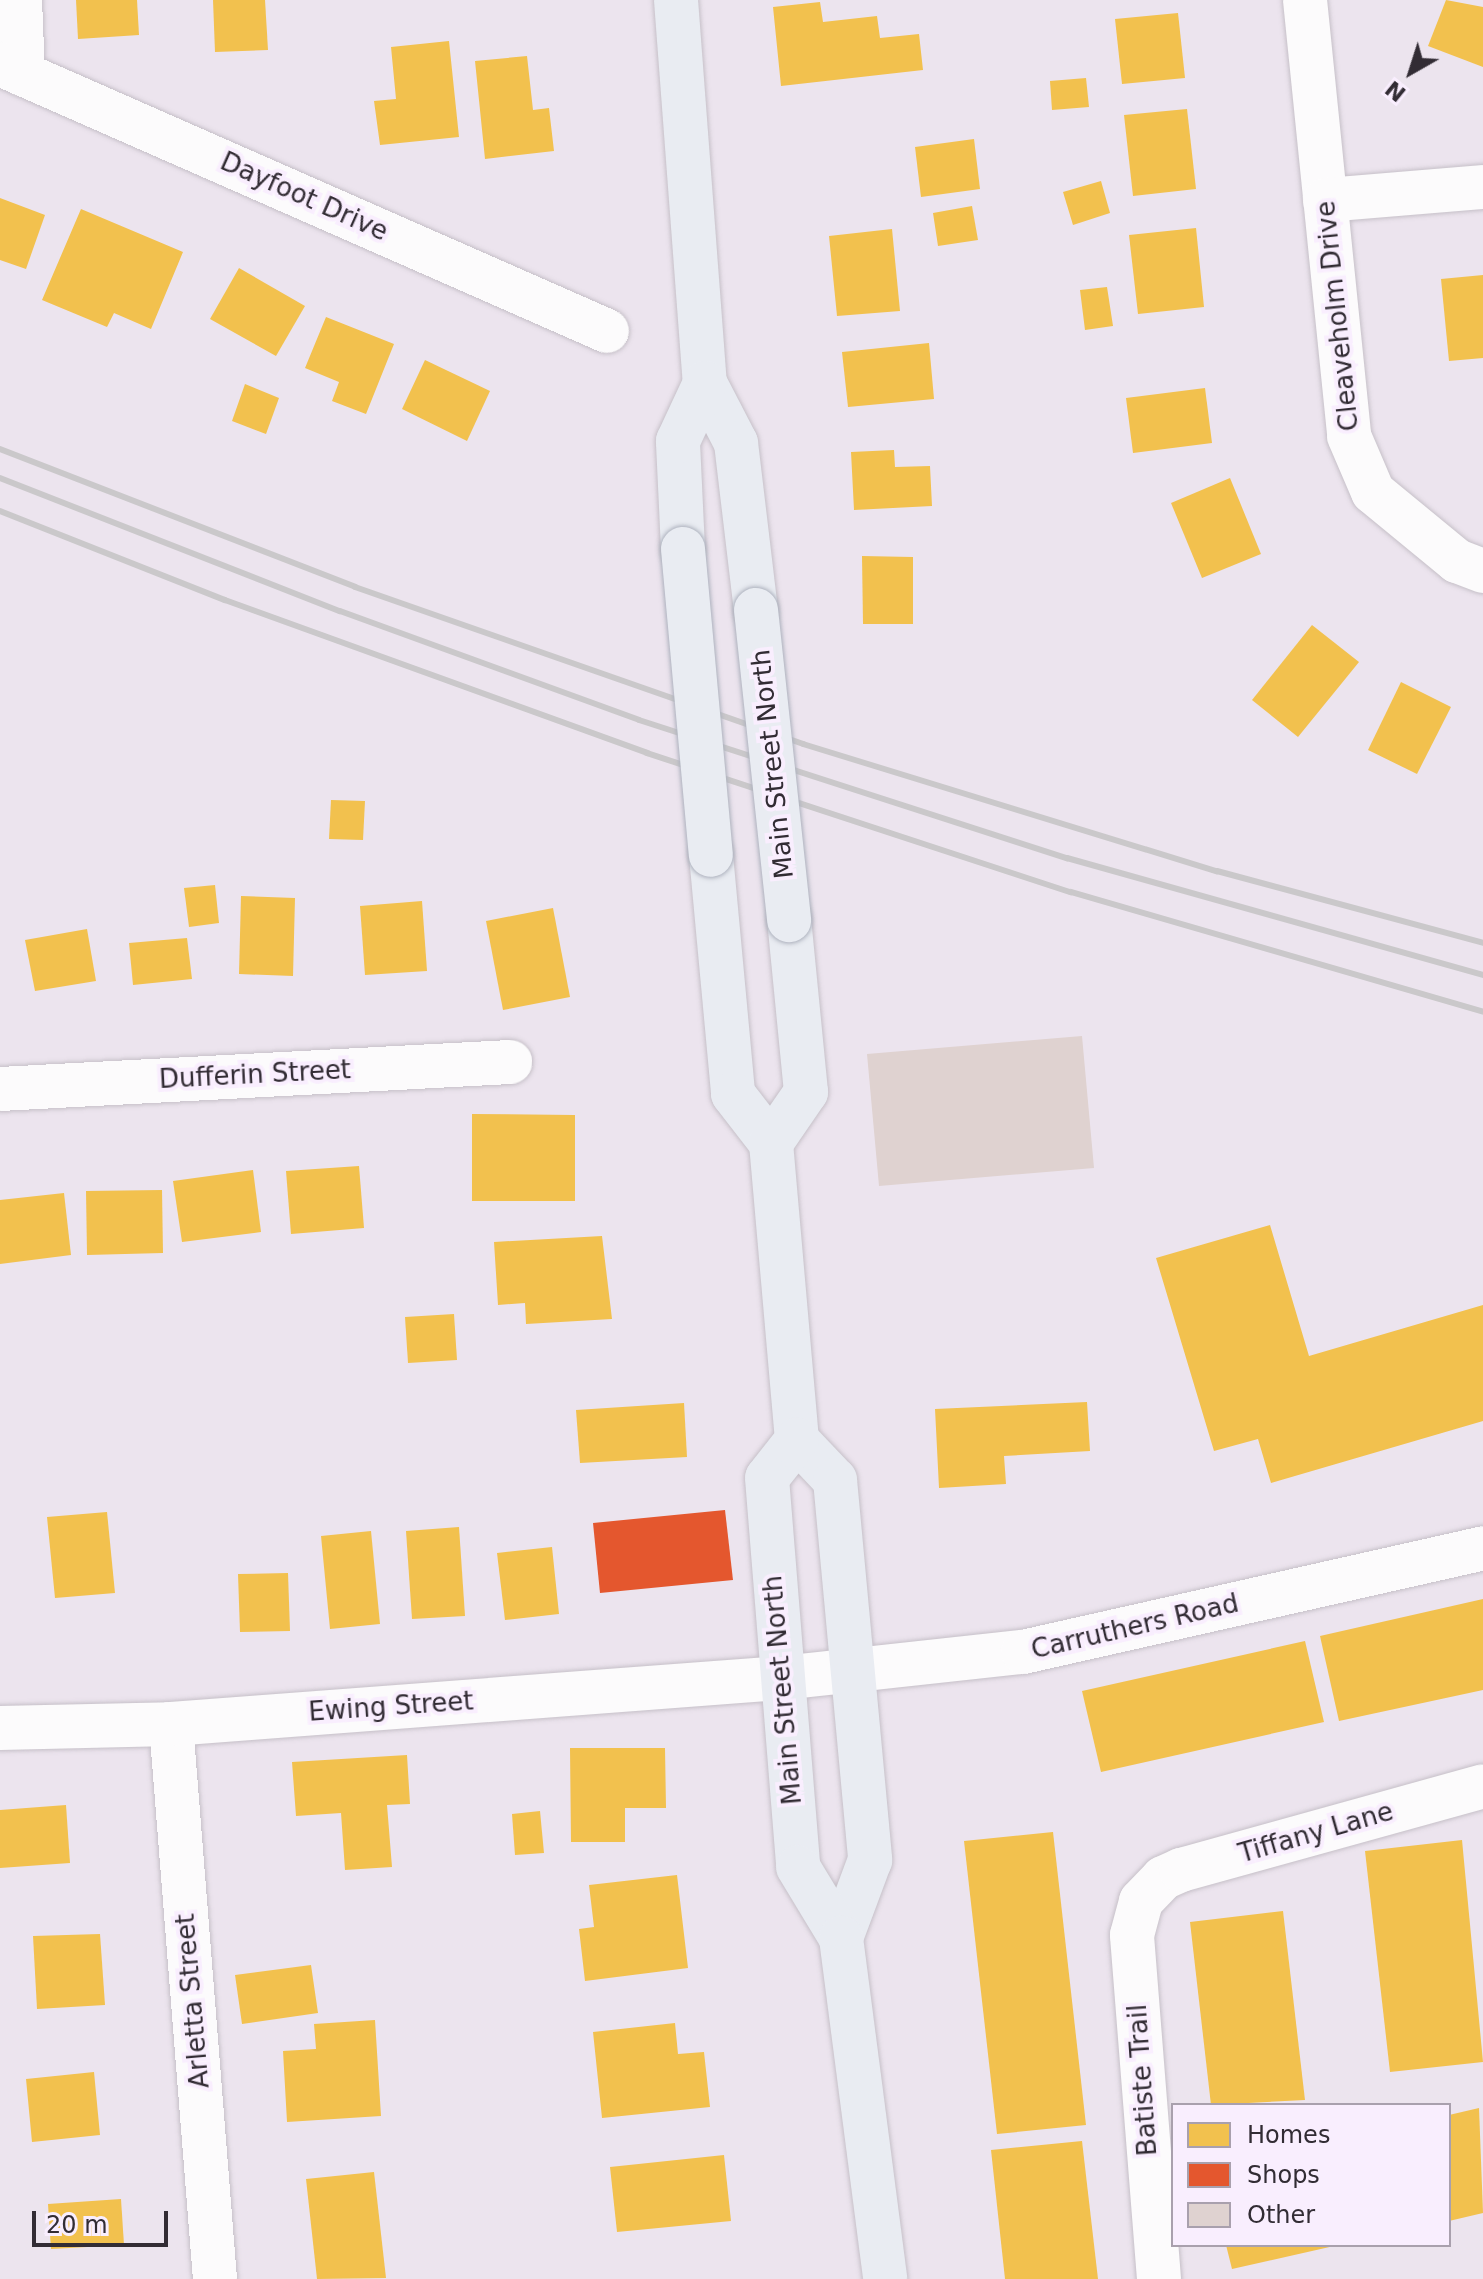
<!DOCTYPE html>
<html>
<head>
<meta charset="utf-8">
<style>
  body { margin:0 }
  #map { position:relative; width:1483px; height:2279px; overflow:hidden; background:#ece4ee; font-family:"DejaVu Sans",sans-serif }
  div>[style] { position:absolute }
  .homes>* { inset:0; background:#f2c14e }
  .shops>* { inset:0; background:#e4572e }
  .building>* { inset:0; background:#dfd2d0 }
  .roads { filter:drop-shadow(0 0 2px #c6c0c8) drop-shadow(0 0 2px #c6c0c8) }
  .minor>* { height:44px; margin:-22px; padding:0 22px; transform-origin:22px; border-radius:22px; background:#fcfbfc }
  .major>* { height:44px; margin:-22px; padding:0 22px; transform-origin:22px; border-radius:22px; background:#e9ecf2 }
  .rail>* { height:6px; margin:-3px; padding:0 3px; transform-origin:3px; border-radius:3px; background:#cac8ca }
  .bridges { filter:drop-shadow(0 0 2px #aeb2be) drop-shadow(0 0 2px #aeb2be) }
  .major-bridge>* { height:44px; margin:-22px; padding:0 22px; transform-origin:22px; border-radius:22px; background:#e9ecf2 }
  span { translate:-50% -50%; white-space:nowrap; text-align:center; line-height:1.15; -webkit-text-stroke:8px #f9eefe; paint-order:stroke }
  .street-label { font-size:26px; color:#322c34 }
  .legend { position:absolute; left:1171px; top:2103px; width:280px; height:144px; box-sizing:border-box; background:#f9eefe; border:2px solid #a9a0ad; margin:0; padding:10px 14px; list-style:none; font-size:24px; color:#322c34 }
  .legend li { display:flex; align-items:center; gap:16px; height:40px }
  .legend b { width:40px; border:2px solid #a9a0ad }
  .north { position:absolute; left:1371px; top:32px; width:80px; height:80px; -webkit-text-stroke:6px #f9eefe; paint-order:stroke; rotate:219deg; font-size:22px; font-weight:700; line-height:32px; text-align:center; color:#322c34 }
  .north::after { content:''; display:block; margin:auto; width:28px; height:36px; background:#322c34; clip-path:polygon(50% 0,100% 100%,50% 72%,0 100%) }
  .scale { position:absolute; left:32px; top:2211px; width:136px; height:36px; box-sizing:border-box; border:4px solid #322c34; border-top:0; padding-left:10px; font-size:24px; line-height:28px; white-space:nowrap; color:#322c34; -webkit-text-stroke:6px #f9eefe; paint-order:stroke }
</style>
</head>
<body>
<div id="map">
  <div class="homes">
    <i style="clip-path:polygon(76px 0,137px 0,139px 35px,78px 39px)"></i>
    <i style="clip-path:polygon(213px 0,265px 0,268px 50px,215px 52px)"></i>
    <i style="clip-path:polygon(1446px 0,1483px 7px,1483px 67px,1428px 46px)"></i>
    <i style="clip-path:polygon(820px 2px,823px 22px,877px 16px,880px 38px,919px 34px,923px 70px,781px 86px,773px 7px)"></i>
    <i style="clip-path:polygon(1178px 13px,1185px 78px,1122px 84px,1115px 19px)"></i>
    <i style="clip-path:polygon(449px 41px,459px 137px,380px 145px,374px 101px,396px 99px,391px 47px)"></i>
    <i style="clip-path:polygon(527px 56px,533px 110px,549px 108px,554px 151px,485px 159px,475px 61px)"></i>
    <i style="clip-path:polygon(1086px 78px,1089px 107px,1052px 110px,1050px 81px)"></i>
    <i style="clip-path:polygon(1187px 109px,1196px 189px,1133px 196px,1124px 115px)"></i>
    <i style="clip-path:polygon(974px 139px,980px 189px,921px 197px,915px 147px)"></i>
    <i style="clip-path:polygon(1101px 181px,1110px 213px,1073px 225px,1063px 192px)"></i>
    <i style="clip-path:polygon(0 198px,45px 215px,26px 269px,0 260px)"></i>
    <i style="clip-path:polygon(972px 206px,978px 240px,938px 246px,933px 213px)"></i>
    <i style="clip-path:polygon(81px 209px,183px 252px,151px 329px,114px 313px,107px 327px,42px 300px)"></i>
    <i style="clip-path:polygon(1196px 228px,1204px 307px,1138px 314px,1129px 235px)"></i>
    <i style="clip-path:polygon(892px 229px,900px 311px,837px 316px,829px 236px)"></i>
    <i style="clip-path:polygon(239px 268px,305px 306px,276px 356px,210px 319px)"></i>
    <i style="clip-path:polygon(1483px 275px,1483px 358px,1449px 361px,1441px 279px)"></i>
    <i style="clip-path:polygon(1107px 287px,1113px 326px,1085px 330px,1080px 290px)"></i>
    <i style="clip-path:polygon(326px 317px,394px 344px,366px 414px,332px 401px,339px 382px,305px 368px)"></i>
    <i style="clip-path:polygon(929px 343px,934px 399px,848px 407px,842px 352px)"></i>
    <i style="clip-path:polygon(425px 360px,490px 391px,467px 441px,402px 409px)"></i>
    <i style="clip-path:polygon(245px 384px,279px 398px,266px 434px,232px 421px)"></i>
    <i style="clip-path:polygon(1205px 388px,1212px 443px,1133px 453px,1126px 398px)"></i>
    <i style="clip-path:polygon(894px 450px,895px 467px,930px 466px,932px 506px,854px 510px,851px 452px)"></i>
    <i style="clip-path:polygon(1230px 478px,1261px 554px,1202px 578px,1171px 503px)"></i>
    <i style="clip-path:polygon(862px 556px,913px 557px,913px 624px,863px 624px)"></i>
    <i style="clip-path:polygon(1312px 625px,1359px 662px,1298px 737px,1252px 700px)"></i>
    <i style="clip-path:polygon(1401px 682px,1451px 707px,1417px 774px,1368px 750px)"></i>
    <i style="clip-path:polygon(331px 800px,365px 801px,363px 840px,329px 839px)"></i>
    <i style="clip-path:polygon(215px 885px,219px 923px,189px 927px,184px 888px)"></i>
    <i style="clip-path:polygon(241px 896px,295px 898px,293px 976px,239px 974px)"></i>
    <i style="clip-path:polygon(422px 901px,427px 971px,365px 975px,360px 906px)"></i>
    <i style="clip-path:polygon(553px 908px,570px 997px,503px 1010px,486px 921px)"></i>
    <i style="clip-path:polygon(87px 929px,96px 981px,35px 991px,25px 940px)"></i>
    <i style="clip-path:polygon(187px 938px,192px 979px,133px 985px,129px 943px)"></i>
    <i style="clip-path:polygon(472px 1114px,575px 1115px,575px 1201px,472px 1201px)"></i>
    <i style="clip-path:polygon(359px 1166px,364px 1228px,291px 1234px,286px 1171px)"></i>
    <i style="clip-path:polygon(253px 1170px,261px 1232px,182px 1242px,173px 1181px)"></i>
    <i style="clip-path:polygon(162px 1190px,163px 1253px,87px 1255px,86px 1191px)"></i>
    <i style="clip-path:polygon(64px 1193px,71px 1255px,0 1264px,0 1200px)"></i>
    <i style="clip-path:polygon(1270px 1225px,1309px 1356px,1483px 1305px,1483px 1421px,1271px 1483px,1258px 1439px,1214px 1451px,1156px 1258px)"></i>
    <i style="clip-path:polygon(602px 1236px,612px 1319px,526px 1324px,525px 1303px,498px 1305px,494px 1242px)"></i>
    <i style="clip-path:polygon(454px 1314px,457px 1360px,408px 1363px,405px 1317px)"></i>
    <i style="clip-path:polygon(1087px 1402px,1090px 1451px,1004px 1456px,1006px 1484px,939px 1488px,935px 1409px)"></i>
    <i style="clip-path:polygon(684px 1403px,687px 1457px,580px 1463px,576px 1410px)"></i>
    <i style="clip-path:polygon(107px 1512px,115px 1593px,55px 1598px,47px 1517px)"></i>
    <i style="clip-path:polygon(459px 1527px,465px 1616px,412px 1619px,406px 1531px)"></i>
    <i style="clip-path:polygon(371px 1531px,380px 1624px,330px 1629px,321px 1536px)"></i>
    <i style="clip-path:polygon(552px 1547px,559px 1614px,505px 1620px,497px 1553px)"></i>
    <i style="clip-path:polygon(288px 1573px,290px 1631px,240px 1632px,238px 1574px)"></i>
    <i style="clip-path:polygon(1483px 1599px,1483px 1690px,1339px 1721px,1320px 1636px)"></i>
    <i style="clip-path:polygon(1305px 1641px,1324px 1722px,1101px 1772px,1082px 1691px)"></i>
    <i style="clip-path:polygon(570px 1748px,665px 1748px,666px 1808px,625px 1808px,625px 1842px,571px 1842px)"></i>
    <i style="clip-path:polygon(407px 1755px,410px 1804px,387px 1805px,392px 1867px,345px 1870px,341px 1813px,296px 1816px,292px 1762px)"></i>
    <i style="clip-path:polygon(66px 1805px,70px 1863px,0 1868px,0 1810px)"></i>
    <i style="clip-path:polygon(540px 1811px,544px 1853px,515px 1855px,512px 1814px)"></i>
    <i style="clip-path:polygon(1053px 1832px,1086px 2125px,997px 2134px,964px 1841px)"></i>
    <i style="clip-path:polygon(1462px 1840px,1483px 2062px,1390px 2072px,1365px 1851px)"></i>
    <i style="clip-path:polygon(677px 1875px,688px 1968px,585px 1981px,579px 1929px,594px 1927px,589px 1885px)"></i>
    <i style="clip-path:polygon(1283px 1911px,1305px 2100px,1211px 2105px,1190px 1922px)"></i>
    <i style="clip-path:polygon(100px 1934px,105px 2005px,37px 2009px,33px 1936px)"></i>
    <i style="clip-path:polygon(311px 1965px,318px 2013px,242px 2024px,235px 1975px)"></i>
    <i style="clip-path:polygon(375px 2020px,381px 2116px,287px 2122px,283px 2051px,316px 2049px,314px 2024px)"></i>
    <i style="clip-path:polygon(675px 2023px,678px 2054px,704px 2052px,710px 2107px,602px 2118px,593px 2032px)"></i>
    <i style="clip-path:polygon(94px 2072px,100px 2135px,32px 2142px,26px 2079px)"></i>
    <i style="clip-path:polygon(1479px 2108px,1483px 2213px,1449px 2221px,1449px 2115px)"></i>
    <i style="clip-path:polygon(1082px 2141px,1098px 2279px,1005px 2279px,991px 2150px)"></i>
    <i style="clip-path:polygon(724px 2155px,731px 2221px,617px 2232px,610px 2167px)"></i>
    <i style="clip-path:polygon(374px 2172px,386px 2278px,317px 2279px,306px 2179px)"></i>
    <i style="clip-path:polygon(121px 2199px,124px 2245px,51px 2249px,48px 2204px)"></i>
    <i style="clip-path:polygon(1226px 2245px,1334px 2245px,1334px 2246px,1232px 2269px)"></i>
  </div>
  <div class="shops">
    <i style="clip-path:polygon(725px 1510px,733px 1580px,600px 1593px,593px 1523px)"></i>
  </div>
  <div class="building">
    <i style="clip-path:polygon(1082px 1036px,1094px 1168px,879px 1186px,867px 1054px)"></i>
  </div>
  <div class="roads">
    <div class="minor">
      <i style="left:20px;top:0;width:74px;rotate:87.7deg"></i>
      <i style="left:1305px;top:0;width:438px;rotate:84.2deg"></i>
      <i style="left:1349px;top:436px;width:61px;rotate:66.8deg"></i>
      <i style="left:1373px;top:492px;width:109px;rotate:39.4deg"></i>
      <i style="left:1457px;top:561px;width:28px;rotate:21deg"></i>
      <i style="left:0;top:64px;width:663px;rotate:23.74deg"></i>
      <i style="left:1325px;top:200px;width:159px;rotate:-4.7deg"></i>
      <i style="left:0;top:1089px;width:511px;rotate:-3.03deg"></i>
      <i style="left:171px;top:1724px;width:557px;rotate:85.47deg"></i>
      <i style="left:0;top:1728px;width:171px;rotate:-1.3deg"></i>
      <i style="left:171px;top:1724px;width:613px;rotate:-4.31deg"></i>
      <i style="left:782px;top:1678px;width:242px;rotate:-6.2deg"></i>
      <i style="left:1023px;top:1652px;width:472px;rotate:-12.7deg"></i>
      <i style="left:1159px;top:2279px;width:345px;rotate:-94.5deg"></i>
      <i style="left:1132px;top:1935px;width:35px;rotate:-75deg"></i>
      <i style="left:1141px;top:1901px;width:32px;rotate:-46deg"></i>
      <i style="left:1163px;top:1878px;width:20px;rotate:-24deg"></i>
      <i style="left:1181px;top:1870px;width:313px;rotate:-15.5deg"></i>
    </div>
    <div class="major">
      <i style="left:676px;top:0;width:384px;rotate:85.7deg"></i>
      <i style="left:705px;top:383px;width:68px;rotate:62.7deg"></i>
      <i style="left:736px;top:443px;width:168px;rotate:83.2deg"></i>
      <i style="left:683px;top:549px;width:108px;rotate:-92.7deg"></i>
      <i style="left:678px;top:441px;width:64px;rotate:-65deg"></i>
      <i style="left:711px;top:855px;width:240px;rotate:84.7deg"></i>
      <i style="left:733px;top:1094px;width:62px;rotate:52.2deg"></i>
      <i style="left:771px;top:1143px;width:298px;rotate:85deg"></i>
      <i style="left:797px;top:1440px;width:55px;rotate:46.5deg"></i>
      <i style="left:835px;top:1480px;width:382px;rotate:84.7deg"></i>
      <i style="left:870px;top:1860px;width:83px;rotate:110.4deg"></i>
      <i style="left:771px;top:1143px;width:62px;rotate:-55.5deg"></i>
      <i style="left:806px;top:1092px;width:173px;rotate:-95.6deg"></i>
      <i style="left:797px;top:1440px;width:48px;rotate:128.3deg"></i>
      <i style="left:767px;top:1478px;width:390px;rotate:85.4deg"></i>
      <i style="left:798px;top:1867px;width:83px;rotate:58.8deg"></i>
      <i style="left:841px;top:1938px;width:344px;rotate:82.6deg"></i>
    </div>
  </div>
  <div class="rail">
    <i style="left:0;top:449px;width:381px;rotate:21.2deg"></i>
    <i style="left:355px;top:587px;width:475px;rotate:19.3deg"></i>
    <i style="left:803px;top:744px;width:433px;rotate:17.1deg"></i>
    <i style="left:1217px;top:871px;width:276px;rotate:15.1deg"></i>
    <i style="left:0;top:478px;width:365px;rotate:21.4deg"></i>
    <i style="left:340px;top:611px;width:318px;rotate:20deg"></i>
    <i style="left:639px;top:720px;width:450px;rotate:17.9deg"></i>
    <i style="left:1067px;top:858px;width:432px;rotate:15.7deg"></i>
    <i style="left:0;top:511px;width:242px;rotate:21.6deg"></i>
    <i style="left:225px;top:600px;width:449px;rotate:19.9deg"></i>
    <i style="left:647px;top:753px;width:446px;rotate:18.2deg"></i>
    <i style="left:1071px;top:892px;width:429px;rotate:16.2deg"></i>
  </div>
  <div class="bridges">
    <div class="major-bridge">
      <i style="left:683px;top:549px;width:307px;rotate:84.8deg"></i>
      <i style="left:756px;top:610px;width:312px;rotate:83.9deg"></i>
    </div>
  </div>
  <div class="street-label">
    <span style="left:304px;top:197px;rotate:24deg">Dayfoot Drive</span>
    <span style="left:1338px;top:316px;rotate:-96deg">Cleaveholm Drive</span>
    <span style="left:773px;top:764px;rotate:-96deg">Main Street North</span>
    <span style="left:255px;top:1075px;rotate:-3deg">Dufferin Street</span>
    <span style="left:1135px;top:1627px;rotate:-13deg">Carruthers Road</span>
    <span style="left:783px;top:1690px;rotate:-95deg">Main Street North</span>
    <span style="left:391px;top:1707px;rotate:-4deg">Ewing Street</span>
    <span style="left:1316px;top:1833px;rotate:-16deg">Tiffany Lane</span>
    <span style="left:193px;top:2001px;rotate:-95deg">Arletta Street</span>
    <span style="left:1143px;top:2080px;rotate:-94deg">Batiste Trail</span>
  </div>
  <ul class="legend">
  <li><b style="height:22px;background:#f2c14e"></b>Homes</li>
  <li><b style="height:22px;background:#e4572e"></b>Shops</li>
  <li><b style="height:22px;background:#dfd2d0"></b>Other</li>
  </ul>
  <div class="north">N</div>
  <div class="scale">20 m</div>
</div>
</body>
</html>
